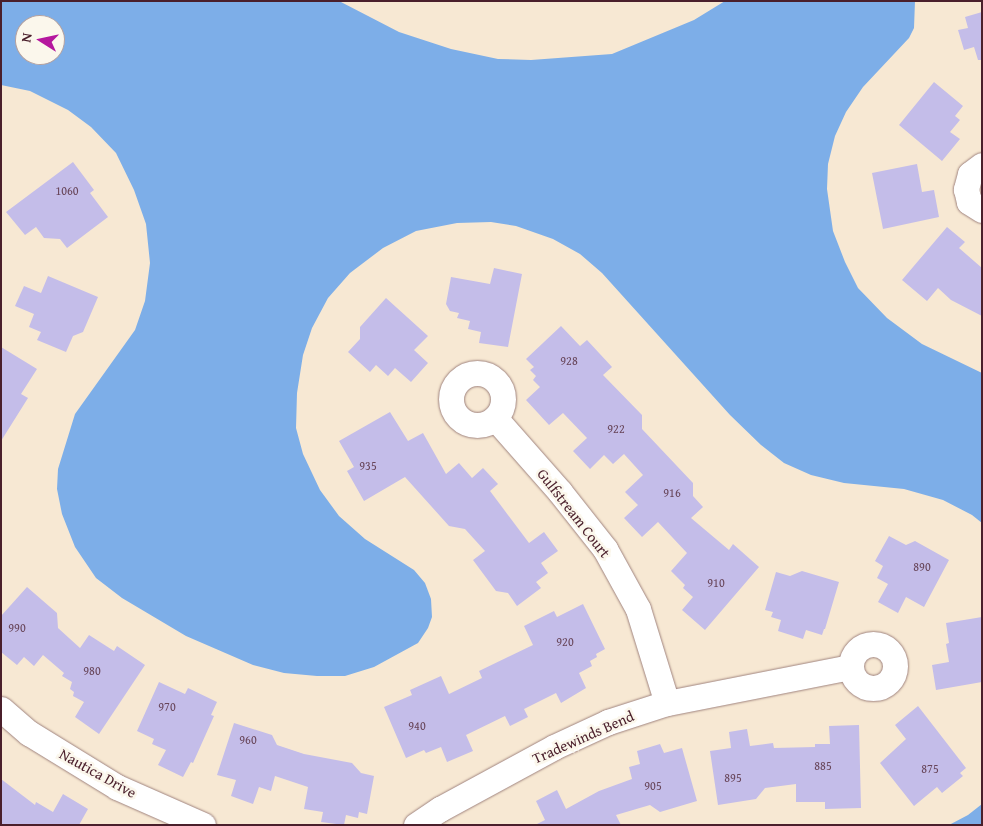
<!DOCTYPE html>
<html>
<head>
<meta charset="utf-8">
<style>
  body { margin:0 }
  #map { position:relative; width:983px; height:826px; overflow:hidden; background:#f7e8d3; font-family:"Gentium Book Plus",serif }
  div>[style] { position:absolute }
  .water>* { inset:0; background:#7daee8 }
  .building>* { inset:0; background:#c4bde9 }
  .roads { filter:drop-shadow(0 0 1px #a0847f) drop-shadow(0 0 1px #a0847f) }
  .minor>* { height:25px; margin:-12.5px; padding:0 12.5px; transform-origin:12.5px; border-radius:12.5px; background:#fff }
  .minor>.ring { margin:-12.5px; padding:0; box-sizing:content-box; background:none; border:25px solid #fff; border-radius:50% }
  span { translate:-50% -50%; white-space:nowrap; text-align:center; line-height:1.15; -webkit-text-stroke:5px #fbf7ec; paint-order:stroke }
  .number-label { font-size:12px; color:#68465a }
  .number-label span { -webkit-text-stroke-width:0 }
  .street-label { font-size:15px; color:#4a1f2b }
  .frame { position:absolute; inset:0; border:2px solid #4a1f2b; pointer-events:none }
  .north { position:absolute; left:15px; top:15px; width:50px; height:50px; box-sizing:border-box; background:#fbf7ec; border:1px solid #b4a19f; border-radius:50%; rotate:280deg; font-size:14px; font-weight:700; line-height:20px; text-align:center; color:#4a1f2b }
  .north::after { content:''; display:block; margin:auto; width:18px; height:22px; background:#b5179e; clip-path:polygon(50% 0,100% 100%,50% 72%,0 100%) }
</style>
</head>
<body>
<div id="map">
  <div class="water">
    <i style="clip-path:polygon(evenodd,1px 1px,339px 1px,399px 32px,451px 49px,498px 59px,531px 60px,612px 54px,694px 20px,725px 1px,915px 1px,914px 28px,909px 38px,863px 87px,846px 112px,835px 136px,828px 164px,827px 189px,833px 231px,845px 262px,858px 288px,887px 318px,922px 344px,982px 373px,982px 523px,972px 515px,943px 500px,904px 489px,844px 483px,811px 475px,784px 463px,761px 445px,730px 415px,602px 273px,580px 254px,553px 239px,516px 226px,491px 222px,457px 223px,416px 231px,383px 248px,350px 273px,328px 298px,312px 328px,303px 355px,297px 393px,296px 428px,303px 454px,320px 490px,339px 516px,365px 539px,414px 570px,425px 583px,431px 599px,432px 617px,428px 628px,418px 643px,374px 667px,345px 676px,317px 676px,284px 673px,253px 665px,186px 636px,122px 598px,96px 578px,75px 547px,62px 514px,57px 489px,58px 469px,75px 414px,135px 330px,145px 301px,150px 263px,146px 224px,134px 190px,116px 153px,91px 127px,68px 110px,30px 91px,1px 85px,1px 1px,25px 25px,55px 25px,55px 55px,25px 55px,25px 25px)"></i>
    <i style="clip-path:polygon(982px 804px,982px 825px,949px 825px,968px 815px)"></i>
  </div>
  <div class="building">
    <i style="clip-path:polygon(982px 12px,982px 60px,978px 60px,974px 47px,964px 50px,958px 30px,968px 28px,965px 17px)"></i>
    <i style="clip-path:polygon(934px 82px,963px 106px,955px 116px,960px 120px,950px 132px,960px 139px,942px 161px,899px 125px)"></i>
    <i style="clip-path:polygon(73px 162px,94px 190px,90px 193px,108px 217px,67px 248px,60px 239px,44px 238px,36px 227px,25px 235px,6px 212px)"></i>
    <i style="clip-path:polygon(917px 164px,922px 192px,934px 190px,939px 217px,883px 229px,872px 173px)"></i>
    <i style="clip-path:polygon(947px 227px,965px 242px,959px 248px,982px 268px,982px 316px,951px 300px,938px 288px,927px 301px,902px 280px)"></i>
    <i style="clip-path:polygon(494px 268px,522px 274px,508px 347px,479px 343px,481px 332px,468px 329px,470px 321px,457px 318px,459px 313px,450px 311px,446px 304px,451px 277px,490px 284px)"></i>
    <i style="clip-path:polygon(48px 276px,98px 297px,83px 332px,73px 336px,66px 352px,37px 340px,41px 332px,29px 327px,34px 314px,15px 306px,24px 286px,41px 293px)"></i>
    <i style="clip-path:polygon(386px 298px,428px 336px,414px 350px,428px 363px,411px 382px,395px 368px,388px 376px,376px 365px,370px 372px,348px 352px,360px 339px,360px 327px)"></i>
    <i style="clip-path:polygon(561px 326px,580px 346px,587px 340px,612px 367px,603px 375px,642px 415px,642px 429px,693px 483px,693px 496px,703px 507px,691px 518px,729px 550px,733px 544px,759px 567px,705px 630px,682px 610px,693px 597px,683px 588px,685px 585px,671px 571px,687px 553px,658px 522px,642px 537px,624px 518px,638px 505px,625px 492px,643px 475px,624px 454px,613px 464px,604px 455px,590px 469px,573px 451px,587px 438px,563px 413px,549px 425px,526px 400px,540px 387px,533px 380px,536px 376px,530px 370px,534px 367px,526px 359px)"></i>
    <i style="clip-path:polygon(1px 347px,37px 369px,21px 394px,28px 398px,1px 441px)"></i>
    <i style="clip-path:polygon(390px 412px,408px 441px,423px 433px,446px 474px,459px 463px,472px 478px,483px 468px,498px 484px,490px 491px,529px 543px,544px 532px,558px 551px,541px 563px,548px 573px,536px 582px,541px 588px,517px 606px,508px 593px,496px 591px,473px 560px,485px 551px,465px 529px,449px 526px,405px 477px,364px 501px,347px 471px,354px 467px,339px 441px)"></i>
    <i style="clip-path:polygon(889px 536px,906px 545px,915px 541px,949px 560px,924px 607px,906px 597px,898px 613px,878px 602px,888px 584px,877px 578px,883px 566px,875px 561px)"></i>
    <i style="clip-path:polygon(802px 571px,839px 582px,825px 629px,824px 629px,822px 635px,806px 630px,803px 639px,778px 631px,781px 620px,771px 617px,773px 612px,765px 610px,776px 572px,790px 576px)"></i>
    <i style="clip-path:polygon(27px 587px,57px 613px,58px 628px,80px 648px,89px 635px,114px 651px,117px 646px,145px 665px,99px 734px,75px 717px,84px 702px,73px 696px,74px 692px,70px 689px,72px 682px,62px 676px,64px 673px,43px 655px,34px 666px,24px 657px,17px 665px,1px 652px,1px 616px)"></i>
    <i style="clip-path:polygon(583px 604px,605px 649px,596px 654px,597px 657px,590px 661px,592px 666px,579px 673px,586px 688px,561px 703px,556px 693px,524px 709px,528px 717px,510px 726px,505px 716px,466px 735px,473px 751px,447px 762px,441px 747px,426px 753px,424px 750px,406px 758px,384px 707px,412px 695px,410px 690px,441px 676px,449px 694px,482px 678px,479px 671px,533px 645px,524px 626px,554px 611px,557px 617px)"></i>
    <i style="clip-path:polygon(982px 617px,982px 682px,936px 690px,932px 665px,949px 662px,946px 644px,949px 643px,946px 623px)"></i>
    <i style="clip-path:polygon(159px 682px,185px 694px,188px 688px,217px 702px,211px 715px,214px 716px,193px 763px,191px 762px,183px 777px,158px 765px,166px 750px,152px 744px,154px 739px,137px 731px)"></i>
    <i style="clip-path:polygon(918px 706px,966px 768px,960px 773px,963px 776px,942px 793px,937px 787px,914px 806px,880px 763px,906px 739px,895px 725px)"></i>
    <i style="clip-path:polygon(234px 723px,272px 735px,277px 745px,304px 754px,352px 763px,361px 773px,374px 776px,367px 814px,359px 812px,358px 818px,346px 815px,344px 825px,321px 822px,323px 812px,304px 809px,308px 787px,275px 776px,271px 791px,259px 787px,253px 804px,231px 796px,236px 780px,217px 775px)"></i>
    <i style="clip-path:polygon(859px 725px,861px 808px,825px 809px,825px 802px,796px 802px,796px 784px,765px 788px,756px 799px,718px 805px,710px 751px,731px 748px,729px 732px,747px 729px,750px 746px,773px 743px,774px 748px,815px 747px,815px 744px,830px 744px,829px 726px)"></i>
    <i style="clip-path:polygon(660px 744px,664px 753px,682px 748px,697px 801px,660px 812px,650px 805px,616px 815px,621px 825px,535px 825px,545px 820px,536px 801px,557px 790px,566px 809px,599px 791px,632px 779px,629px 767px,640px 764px,637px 751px)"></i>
    <i style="clip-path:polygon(1px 779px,35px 805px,36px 802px,53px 812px,63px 794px,88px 809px,79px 825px,1px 825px)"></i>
  </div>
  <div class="roads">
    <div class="minor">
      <i style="left:982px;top:165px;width:15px;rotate:143deg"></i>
      <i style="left:970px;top:174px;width:16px;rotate:105deg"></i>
      <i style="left:966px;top:189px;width:13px;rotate:77deg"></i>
      <i style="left:969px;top:202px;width:15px;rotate:32deg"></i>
      <i class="ring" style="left:451px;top:373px;width:27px;height:27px"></i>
      <i style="left:495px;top:418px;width:98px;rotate:48.7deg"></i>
      <i style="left:560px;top:492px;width:73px;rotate:51.7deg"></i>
      <i style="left:605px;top:549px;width:68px;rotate:61.2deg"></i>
      <i style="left:638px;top:609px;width:98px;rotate:72.9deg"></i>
      <i class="ring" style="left:851px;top:644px;width:19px;height:19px"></i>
      <i style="left:1px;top:709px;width:37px;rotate:41deg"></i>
      <i style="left:29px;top:733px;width:103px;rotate:31.5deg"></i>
      <i style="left:117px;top:787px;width:94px;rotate:23.8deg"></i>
      <i style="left:416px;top:825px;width:29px;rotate:-34deg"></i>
      <i style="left:440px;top:809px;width:130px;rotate:-28.5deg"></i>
      <i style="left:554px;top:747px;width:60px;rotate:-24.8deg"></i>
      <i style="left:608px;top:722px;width:62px;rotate:-17.9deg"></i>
      <i style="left:667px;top:703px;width:187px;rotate:-11.1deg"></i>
    </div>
  </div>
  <div class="number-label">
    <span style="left:67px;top:191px">1060</span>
    <span style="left:569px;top:361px">928</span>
    <span style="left:616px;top:429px">922</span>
    <span style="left:368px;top:466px">935</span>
    <span style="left:672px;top:493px">916</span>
    <span style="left:922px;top:567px">890</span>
    <span style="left:716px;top:583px">910</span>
    <span style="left:17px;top:628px">990</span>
    <span style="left:565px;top:642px">920</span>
    <span style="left:92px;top:671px">980</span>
    <span style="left:167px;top:707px">970</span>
    <span style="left:417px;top:726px">940</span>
    <span style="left:248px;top:740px">960</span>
    <span style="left:823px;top:766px">885</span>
    <span style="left:930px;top:769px">875</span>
    <span style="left:733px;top:778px">895</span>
    <span style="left:653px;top:786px">905</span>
  </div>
  <div class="street-label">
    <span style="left:574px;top:513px;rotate:52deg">Gulfstream Court</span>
    <span style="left:583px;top:737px;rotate:-24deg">Tradewinds Bend</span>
    <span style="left:98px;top:773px;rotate:29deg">Nautica Drive</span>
  </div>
  <div class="frame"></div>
  <div class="north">N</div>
</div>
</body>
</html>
